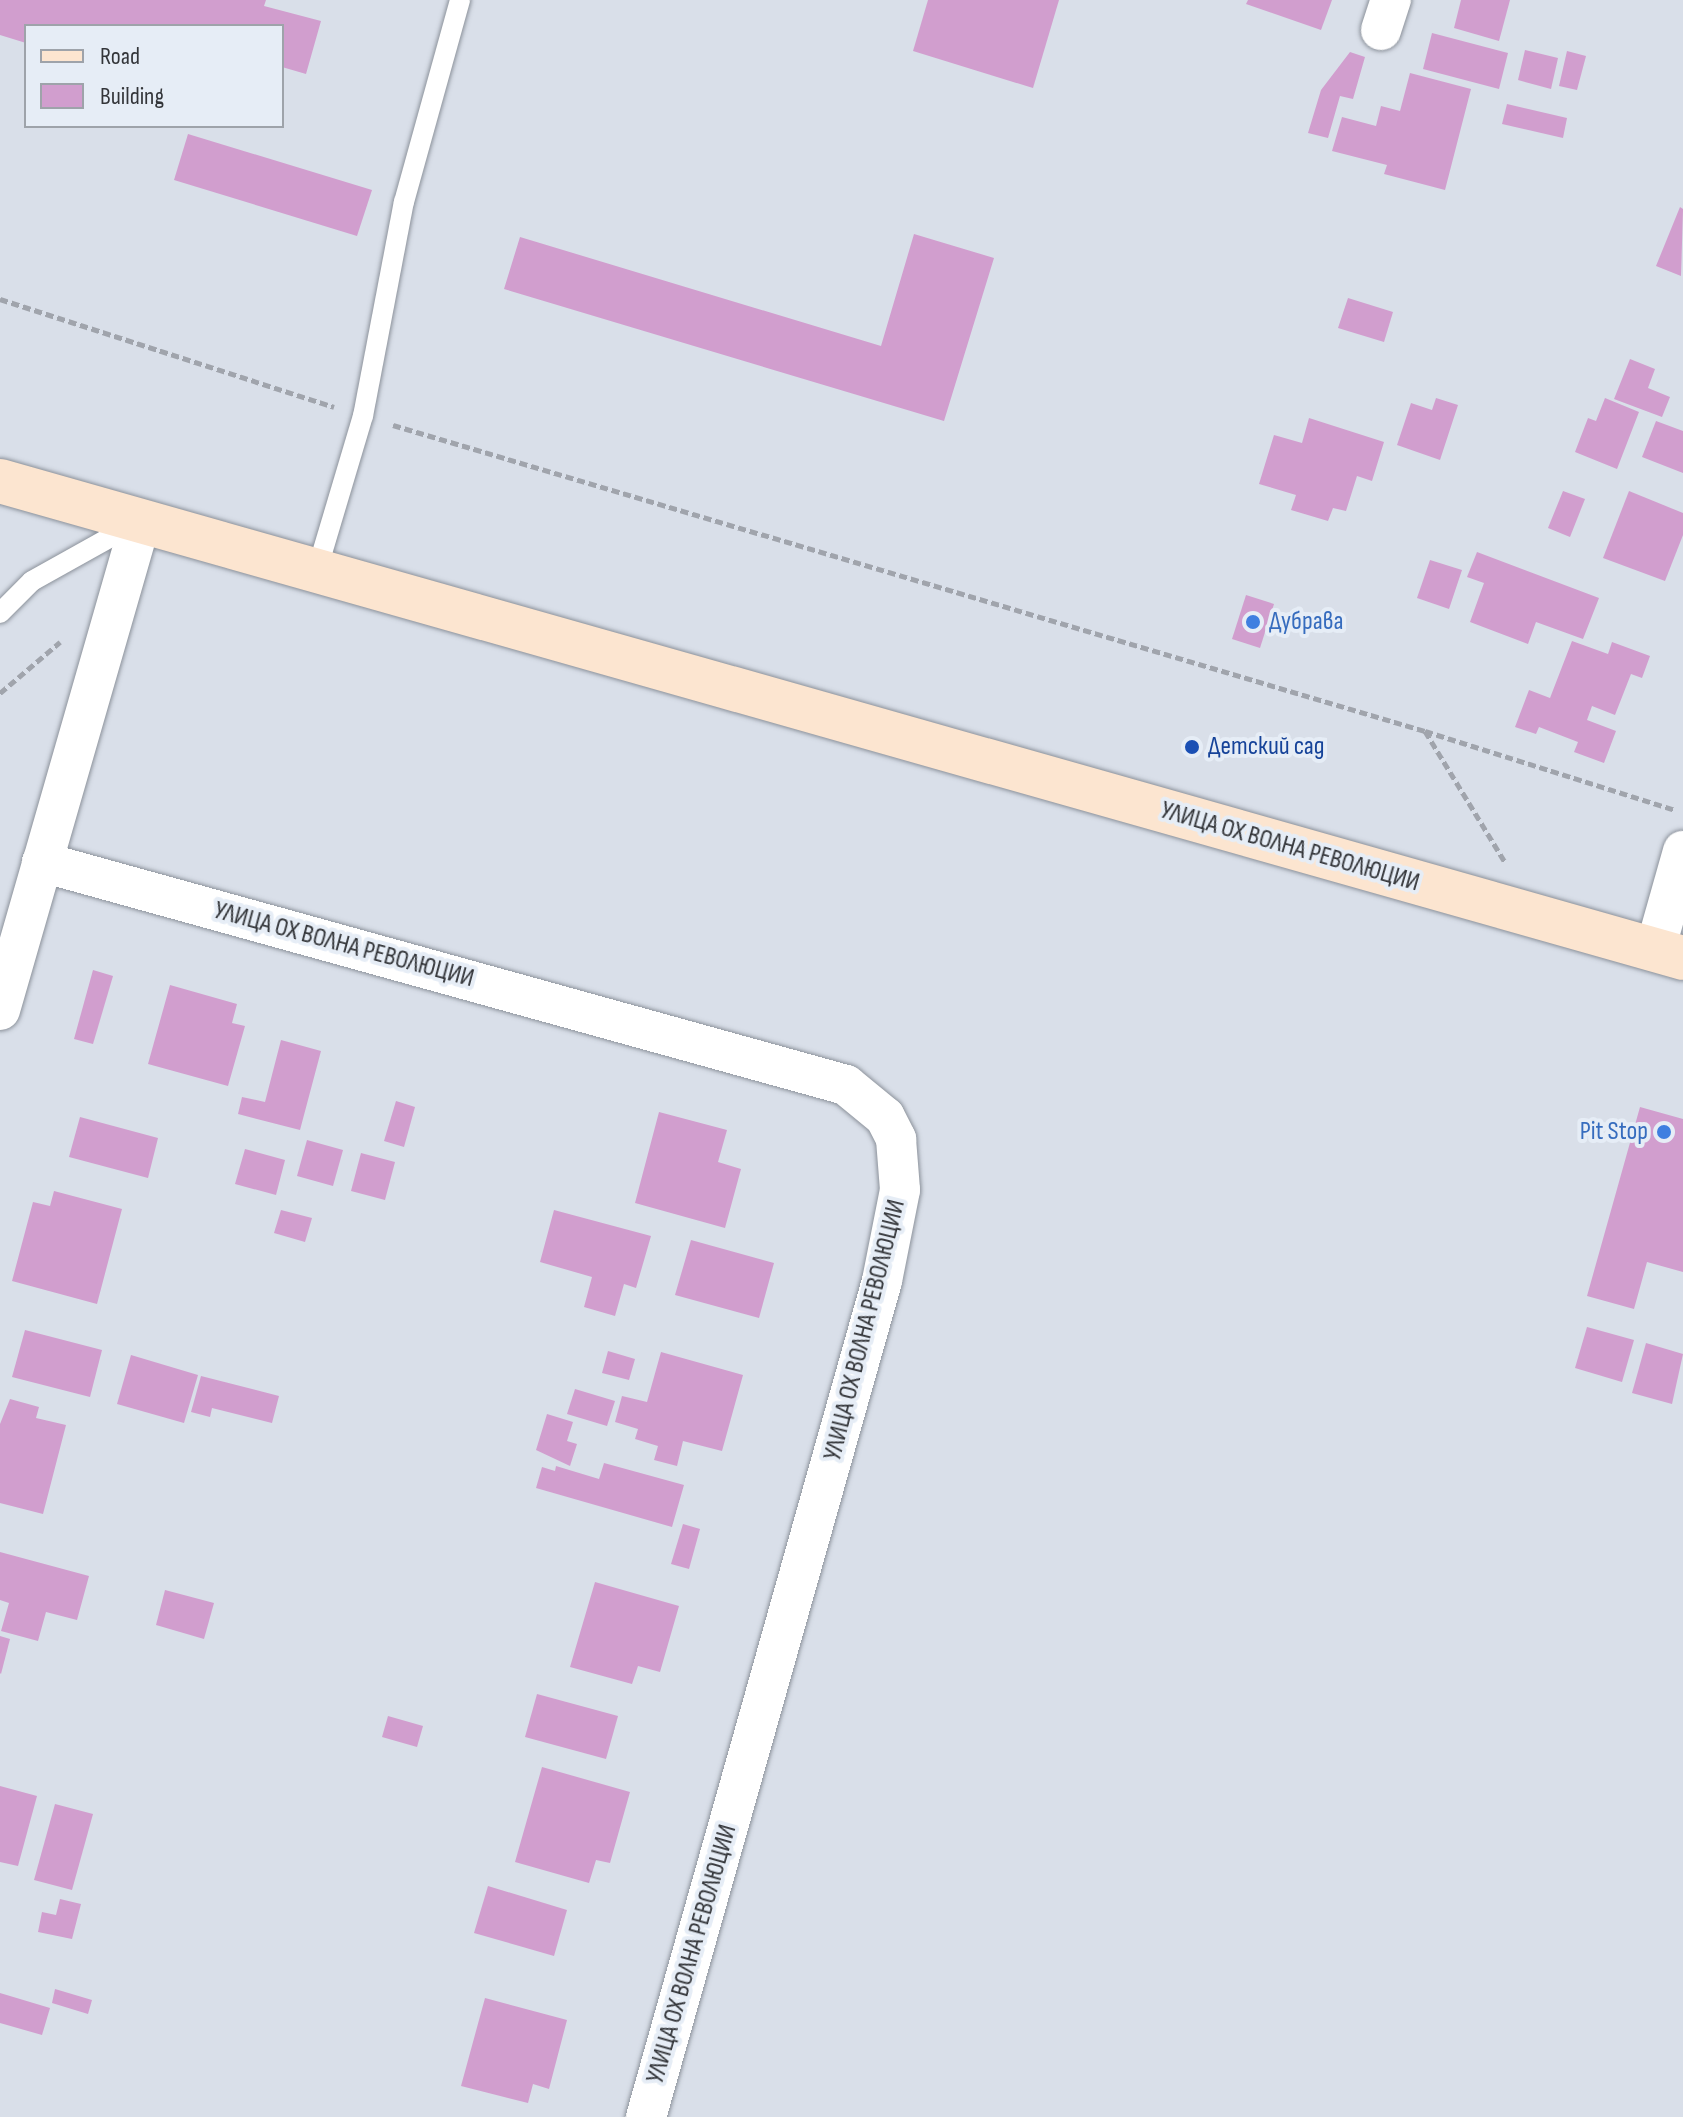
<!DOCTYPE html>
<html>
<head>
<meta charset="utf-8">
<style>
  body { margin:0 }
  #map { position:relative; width:1683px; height:2117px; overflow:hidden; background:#d9dfe9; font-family:"Sofia Sans Condensed",sans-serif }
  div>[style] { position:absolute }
  .building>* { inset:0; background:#d19ece }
  .path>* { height:5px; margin-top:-2.5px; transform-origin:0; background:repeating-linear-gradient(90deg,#a0a4ac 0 8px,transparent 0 12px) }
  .roads { filter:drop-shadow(0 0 2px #8c929b) drop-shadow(0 0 2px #8c929b) }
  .lane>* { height:20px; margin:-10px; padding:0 10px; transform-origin:10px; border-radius:10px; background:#fff }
  .street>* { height:40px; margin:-20px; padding:0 20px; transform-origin:20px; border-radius:20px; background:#fff }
  .secondary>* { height:44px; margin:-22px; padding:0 22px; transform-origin:22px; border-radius:22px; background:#fce5d0 }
  .dots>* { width:22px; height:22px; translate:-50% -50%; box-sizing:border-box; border:4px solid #e6edf6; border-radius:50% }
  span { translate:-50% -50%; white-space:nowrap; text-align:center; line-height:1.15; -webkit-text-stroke:8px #e6edf6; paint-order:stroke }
  .shop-label { font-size:26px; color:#366cbe }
  .left { translate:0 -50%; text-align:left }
  .right { translate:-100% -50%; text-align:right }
  .transit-label { font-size:26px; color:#164399 }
  .street-label { font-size:26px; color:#333539 }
  .legend { position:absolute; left:24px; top:24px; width:260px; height:104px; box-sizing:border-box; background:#e6edf6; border:2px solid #9ea3aa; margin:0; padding:10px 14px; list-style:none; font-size:24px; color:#333539 }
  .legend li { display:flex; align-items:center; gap:16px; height:40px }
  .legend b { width:40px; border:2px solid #9ea3aa }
</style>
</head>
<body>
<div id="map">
  <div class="building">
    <i style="clip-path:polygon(0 0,266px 0,264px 6px,321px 21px,306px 74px,282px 67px,282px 26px,26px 26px,26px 43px,0 35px)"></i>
    <i style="clip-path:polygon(928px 0,1059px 0,1033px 88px,913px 51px)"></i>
    <i style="clip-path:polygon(1248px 0,1332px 0,1321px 30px,1246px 4px)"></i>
    <i style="clip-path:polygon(1461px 0,1510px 0,1499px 41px,1454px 28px)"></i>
    <i style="clip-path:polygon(1432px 33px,1508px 53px,1499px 89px,1423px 69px)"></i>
    <i style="clip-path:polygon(1525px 50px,1558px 58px,1551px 89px,1518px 80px)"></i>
    <i style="clip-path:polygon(1567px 51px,1586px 56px,1577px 90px,1559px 86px)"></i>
    <i style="clip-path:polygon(1350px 52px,1365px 57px,1353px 99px,1340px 96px,1328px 138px,1308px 133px,1321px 90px)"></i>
    <i style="clip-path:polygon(1410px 73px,1471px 89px,1445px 190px,1384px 174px,1387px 165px,1332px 151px,1342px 117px,1376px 126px,1381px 106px,1400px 111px)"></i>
    <i style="clip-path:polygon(1507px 104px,1567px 118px,1563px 138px,1502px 124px)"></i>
    <i style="clip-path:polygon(188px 134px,372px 190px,357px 236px,174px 180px)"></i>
    <i style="clip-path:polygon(1680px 207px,1683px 209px,1681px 276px,1656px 266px)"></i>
    <i style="clip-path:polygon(914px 234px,994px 258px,944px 421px,504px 289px,520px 237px,881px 346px)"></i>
    <i style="clip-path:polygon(1348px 298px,1393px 312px,1384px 342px,1338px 328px)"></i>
    <i style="clip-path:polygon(1630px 359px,1655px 369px,1648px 388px,1670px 397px,1662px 417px,1614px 399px)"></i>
    <i style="clip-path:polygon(1436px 398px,1458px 405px,1440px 460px,1397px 445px,1411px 403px,1432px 410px)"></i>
    <i style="clip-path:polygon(1605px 398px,1639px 412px,1617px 469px,1575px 452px,1588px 418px,1596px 421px)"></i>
    <i style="clip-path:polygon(1309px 418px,1384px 442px,1372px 481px,1357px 476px,1346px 511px,1333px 508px,1328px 521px,1291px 510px,1296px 495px,1259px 484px,1274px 435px,1302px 443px)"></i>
    <i style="clip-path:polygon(1656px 421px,1683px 431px,1683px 473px,1642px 457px)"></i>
    <i style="clip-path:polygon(1563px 491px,1585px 499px,1570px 537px,1548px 528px)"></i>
    <i style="clip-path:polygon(1629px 491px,1683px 513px,1683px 535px,1665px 581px,1603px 558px)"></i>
    <i style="clip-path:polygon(1477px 552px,1599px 598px,1583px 639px,1536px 622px,1528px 644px,1470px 622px,1484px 583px,1467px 577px)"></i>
    <i style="clip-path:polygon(1430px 560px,1462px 570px,1449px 609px,1417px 598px)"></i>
    <i style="clip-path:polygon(1246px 595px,1274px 604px,1260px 648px,1232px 639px)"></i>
    <i style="clip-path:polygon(1572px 641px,1608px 654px,1612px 642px,1650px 656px,1642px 678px,1631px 674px,1615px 715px,1592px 706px,1587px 720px,1616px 731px,1604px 763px,1574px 752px,1578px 742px,1539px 727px,1536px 734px,1515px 727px,1529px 690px,1550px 698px)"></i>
    <i style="clip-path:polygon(93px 970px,113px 976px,93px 1044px,74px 1039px)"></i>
    <i style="clip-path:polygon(170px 985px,237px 1004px,232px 1023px,245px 1026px,228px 1086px,148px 1064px)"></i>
    <i style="clip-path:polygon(281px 1040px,321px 1051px,300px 1130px,238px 1114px,242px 1097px,265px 1102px)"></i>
    <i style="clip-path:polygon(396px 1101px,415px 1107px,404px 1147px,384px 1141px)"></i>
    <i style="clip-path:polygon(1640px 1107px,1683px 1119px,1683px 1272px,1647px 1262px,1634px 1309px,1587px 1296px)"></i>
    <i style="clip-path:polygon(659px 1112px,727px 1130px,718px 1162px,741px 1169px,725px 1228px,635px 1203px)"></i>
    <i style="clip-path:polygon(80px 1117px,158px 1138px,148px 1178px,69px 1157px)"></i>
    <i style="clip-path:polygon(307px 1140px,343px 1150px,333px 1186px,297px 1176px)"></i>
    <i style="clip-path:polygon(245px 1149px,285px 1160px,276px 1195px,235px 1184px)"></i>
    <i style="clip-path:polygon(361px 1153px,395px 1162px,385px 1200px,351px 1191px)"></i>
    <i style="clip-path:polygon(54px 1191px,122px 1209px,97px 1304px,12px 1281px,33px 1202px,50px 1206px)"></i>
    <i style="clip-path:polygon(281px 1210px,312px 1218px,305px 1242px,274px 1233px)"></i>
    <i style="clip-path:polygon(554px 1210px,651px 1236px,636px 1288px,624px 1284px,615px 1316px,584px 1307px,592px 1277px,540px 1262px)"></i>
    <i style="clip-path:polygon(691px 1240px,774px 1263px,759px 1318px,675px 1295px)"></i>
    <i style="clip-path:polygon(1587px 1327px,1634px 1340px,1622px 1382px,1575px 1368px)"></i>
    <i style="clip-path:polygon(25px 1330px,102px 1350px,90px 1397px,12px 1377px)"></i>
    <i style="clip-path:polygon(1646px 1343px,1683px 1354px,1672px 1404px,1632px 1393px)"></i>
    <i style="clip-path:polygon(608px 1351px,635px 1359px,629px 1380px,602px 1373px)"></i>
    <i style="clip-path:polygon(661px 1352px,743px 1375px,722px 1451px,683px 1441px,677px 1466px,654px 1460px,658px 1446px,635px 1439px,638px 1429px,615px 1422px,622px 1396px,647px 1402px)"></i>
    <i style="clip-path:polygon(131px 1355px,198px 1375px,184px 1423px,117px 1404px)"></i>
    <i style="clip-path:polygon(201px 1376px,279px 1396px,272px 1423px,212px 1408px,210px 1417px,191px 1412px)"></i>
    <i style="clip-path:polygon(575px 1389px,615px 1401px,607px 1426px,567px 1414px)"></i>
    <i style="clip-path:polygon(10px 1399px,39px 1407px,36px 1418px,66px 1425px,43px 1514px,0 1503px,0 1424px)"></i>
    <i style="clip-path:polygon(547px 1414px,573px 1422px,567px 1441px,577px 1444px,570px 1466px,536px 1450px)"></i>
    <i style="clip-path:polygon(604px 1463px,684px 1485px,672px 1527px,536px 1488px,542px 1467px,555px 1471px,556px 1466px,599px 1479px)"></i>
    <i style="clip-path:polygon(683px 1524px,700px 1529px,689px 1569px,671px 1564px)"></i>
    <i style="clip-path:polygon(0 1552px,89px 1576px,77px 1620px,46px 1612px,38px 1641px,1px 1631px,9px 1603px,0 1600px)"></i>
    <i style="clip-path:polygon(595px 1582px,679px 1606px,660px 1672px,638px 1666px,632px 1684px,570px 1667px)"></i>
    <i style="clip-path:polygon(165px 1590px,214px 1603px,204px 1639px,156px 1625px)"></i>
    <i style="clip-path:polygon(0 1636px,10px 1639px,1px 1674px,0 1673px)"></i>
    <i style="clip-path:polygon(537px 1694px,618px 1716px,606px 1759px,525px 1737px)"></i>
    <i style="clip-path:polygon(388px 1716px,423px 1726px,417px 1747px,382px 1737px)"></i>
    <i style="clip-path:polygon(542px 1767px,630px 1792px,610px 1863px,596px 1860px,589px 1883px,515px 1862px)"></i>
    <i style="clip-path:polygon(0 1786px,37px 1796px,18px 1866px,0 1862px)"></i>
    <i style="clip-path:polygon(55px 1804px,93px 1814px,72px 1890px,34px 1880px)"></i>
    <i style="clip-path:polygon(488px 1886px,567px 1910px,554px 1956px,474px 1933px)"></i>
    <i style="clip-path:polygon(60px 1899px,81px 1904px,72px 1939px,38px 1932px,42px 1912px,56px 1915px)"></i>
    <i style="clip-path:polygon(55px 1989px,92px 2000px,88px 2014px,52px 2003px)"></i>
    <i style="clip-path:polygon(0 1993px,50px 2008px,42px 2035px,0 2023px)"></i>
    <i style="clip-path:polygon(485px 1998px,567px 2020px,549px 2089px,533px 2084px,528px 2103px,461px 2086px)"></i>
  </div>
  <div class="path">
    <i style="left:0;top:299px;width:351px;rotate:17.9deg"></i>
    <i style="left:393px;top:425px;width:1076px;rotate:16.52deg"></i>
    <i style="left:1425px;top:731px;width:262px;rotate:17.5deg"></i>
    <i style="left:0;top:693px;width:79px;rotate:-40.4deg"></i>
    <i style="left:1425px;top:731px;width:153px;rotate:58.6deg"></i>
  </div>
  <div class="roads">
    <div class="lane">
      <i style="left:317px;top:570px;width:161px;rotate:-73.4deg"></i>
      <i style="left:363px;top:416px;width:218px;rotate:-79.2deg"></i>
      <i style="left:404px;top:202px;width:210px;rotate:-74.5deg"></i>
      <i style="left:0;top:613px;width:45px;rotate:-45deg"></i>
      <i style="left:32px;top:581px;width:117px;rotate:-29.2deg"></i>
    </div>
    <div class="street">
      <i style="left:1381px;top:30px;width:32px;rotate:-72deg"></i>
      <i style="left:42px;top:862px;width:834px;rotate:15.5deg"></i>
      <i style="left:846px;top:1085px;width:50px;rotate:39.4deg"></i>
      <i style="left:885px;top:1117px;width:25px;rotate:63deg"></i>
      <i style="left:896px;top:1139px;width:51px;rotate:85.5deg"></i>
      <i style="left:900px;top:1190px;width:93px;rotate:101.2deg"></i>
      <i style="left:882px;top:1281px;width:869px;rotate:105.76deg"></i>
      <i style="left:1655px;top:950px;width:103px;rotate:-74.2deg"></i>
      <i style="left:0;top:1010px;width:510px;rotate:-73.95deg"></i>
    </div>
    <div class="secondary">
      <i style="left:0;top:481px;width:1749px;rotate:15.82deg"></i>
    </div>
  </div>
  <div class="dots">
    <i style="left:1253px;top:622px;background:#3f7fe0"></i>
    <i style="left:1192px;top:747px;background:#1a4fb4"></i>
    <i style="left:1664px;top:1132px;background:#3f7fe0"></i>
  </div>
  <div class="shop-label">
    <span class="left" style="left:1269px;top:622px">Дубрава</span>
    <span class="right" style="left:1648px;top:1132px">Pit Stop</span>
  </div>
  <div class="transit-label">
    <span class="left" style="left:1208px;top:747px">Детский сад</span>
  </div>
  <div class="street-label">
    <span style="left:1290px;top:847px;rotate:16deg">УЛИЦА ОХ ВОЛНА РЕВОЛЮЦИИ</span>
    <span style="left:344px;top:945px;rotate:15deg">УЛИЦА ОХ ВОЛНА РЕВОЛЮЦИИ</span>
    <span style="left:865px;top:1330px;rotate:-76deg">УЛИЦА ОХ ВОЛНА РЕВОЛЮЦИИ</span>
    <span style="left:692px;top:1954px;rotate:-74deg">УЛИЦА ОХ ВОЛНА РЕВОЛЮЦИИ</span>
  </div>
  <ul class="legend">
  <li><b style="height:10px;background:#fce5d0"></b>Road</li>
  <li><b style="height:22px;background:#d19ece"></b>Building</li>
  </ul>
</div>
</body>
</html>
